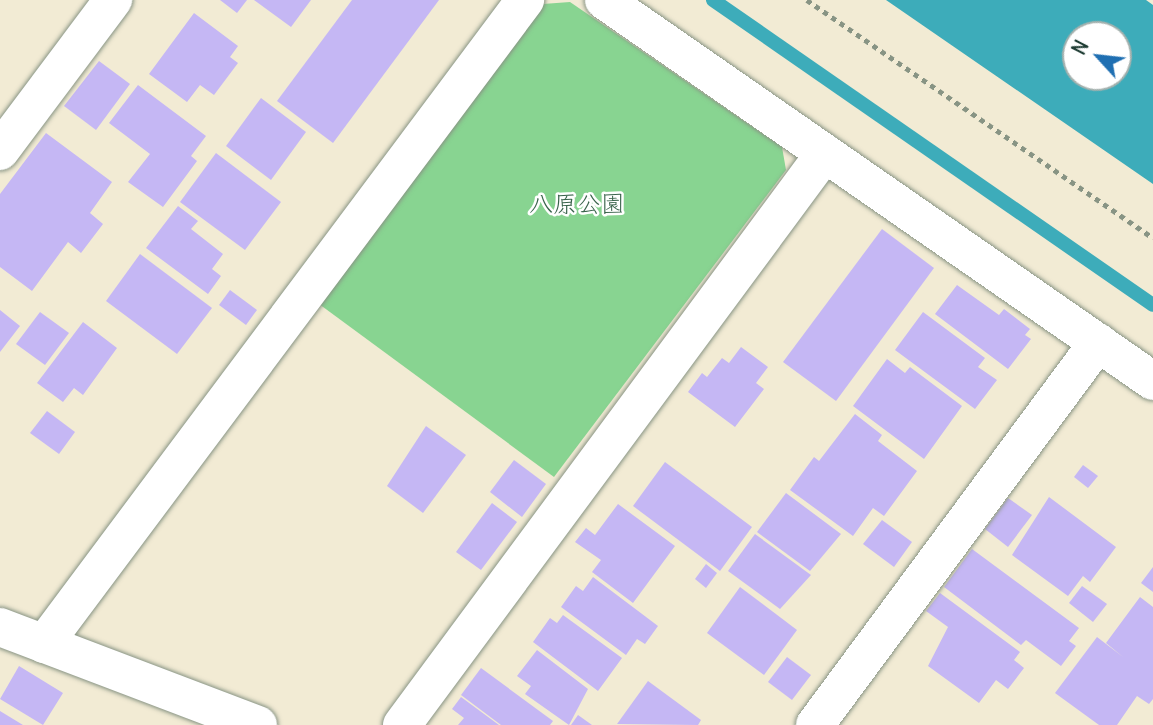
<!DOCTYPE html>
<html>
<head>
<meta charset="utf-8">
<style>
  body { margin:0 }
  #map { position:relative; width:1153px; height:725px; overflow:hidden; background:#f2ebd4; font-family:Delius,"Klee One",sans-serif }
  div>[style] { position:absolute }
  .green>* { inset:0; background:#88d491 }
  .water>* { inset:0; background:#3dacba }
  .stream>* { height:14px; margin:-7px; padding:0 7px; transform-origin:7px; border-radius:7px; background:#3dacba }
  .building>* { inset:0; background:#c5b7f4 }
  .path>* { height:4.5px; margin-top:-2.25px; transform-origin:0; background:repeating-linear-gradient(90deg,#889484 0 5px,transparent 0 10px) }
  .roads { filter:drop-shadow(0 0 2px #889484) drop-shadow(0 0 2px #889484) }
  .minor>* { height:38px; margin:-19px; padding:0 19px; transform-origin:19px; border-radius:19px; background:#fff }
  span { translate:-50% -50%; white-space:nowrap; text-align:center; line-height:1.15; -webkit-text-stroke:5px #fff; paint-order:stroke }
  .park-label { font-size:24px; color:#39634b }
  .north { position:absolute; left:1062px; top:21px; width:70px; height:70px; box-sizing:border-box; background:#fff; border:2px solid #a5b1ae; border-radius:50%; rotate:297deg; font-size:19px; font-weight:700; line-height:28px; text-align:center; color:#1f3d34 }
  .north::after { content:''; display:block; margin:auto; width:24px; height:32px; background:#1f6fb2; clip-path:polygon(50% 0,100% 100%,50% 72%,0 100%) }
</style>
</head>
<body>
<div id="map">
  <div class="green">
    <i style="clip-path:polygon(570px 2px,782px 147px,786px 170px,554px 477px,319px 304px,543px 4px)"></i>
  </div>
  <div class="water">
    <i style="clip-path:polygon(evenodd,886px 0,1146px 0,1153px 5px,1153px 184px,886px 0,1076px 35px,1118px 35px,1118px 77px,1076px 77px,1076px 35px)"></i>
  </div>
  <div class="stream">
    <i style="left:713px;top:0;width:535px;rotate:34.73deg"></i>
  </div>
  <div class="building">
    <i style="clip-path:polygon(220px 0,247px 0,237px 13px)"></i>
    <i style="clip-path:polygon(254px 0,311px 0,291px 27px)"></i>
    <i style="clip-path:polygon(352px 0,439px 0,333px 143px,277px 101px)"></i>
    <i style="clip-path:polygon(194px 13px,238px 46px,230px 57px,238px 63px,214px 95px,200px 85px,187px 102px,149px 74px)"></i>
    <i style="clip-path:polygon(99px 61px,130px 84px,96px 130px,64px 106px)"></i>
    <i style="clip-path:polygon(138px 85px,206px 136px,191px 156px,197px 161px,163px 207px,128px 182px,150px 154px,109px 123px)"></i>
    <i style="clip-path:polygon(261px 98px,306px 132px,271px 180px,226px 146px)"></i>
    <i style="clip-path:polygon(46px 133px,112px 182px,90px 213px,103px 224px,81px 253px,68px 242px,32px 291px,0 267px,0 194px)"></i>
    <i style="clip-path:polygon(216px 153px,281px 202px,245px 250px,180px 202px)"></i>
    <i style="clip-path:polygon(178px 206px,198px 221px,191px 229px,223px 254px,212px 269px,221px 276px,208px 294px,146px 248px)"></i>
    <i style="clip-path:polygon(882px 229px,934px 268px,836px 401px,783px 362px)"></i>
    <i style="clip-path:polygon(140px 254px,212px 308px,177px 354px,106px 301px)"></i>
    <i style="clip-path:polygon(957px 285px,999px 315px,1004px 309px,1030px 329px,1025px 335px,1031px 339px,1008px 369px,935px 314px)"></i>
    <i style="clip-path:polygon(230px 290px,257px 310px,246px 325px,219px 305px)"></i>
    <i style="clip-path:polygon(0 310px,20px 326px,0 352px)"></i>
    <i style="clip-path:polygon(40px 312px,69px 333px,45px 365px,16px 344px)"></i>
    <i style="clip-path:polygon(923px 312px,985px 358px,978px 367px,997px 380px,975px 409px,895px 350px)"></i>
    <i style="clip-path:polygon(83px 322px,117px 348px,83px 395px,74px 388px,63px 402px,37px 383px)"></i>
    <i style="clip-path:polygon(741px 347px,768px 367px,756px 383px,764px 389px,735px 427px,688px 392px,702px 373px,707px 377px,722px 358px,729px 363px)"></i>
    <i style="clip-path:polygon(887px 359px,905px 373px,910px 367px,962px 406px,924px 459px,853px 406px)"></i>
    <i style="clip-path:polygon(47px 411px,75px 432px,59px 454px,30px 433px)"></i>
    <i style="clip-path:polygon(855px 414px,882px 435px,878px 441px,917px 471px,884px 516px,873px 508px,853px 536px,790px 490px,814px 457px,819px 461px)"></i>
    <i style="clip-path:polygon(426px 426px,466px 455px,423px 513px,387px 486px)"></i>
    <i style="clip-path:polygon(514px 460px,546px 484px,522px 517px,490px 492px)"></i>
    <i style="clip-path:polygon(665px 462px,752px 527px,720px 571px,633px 506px)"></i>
    <i style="clip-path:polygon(1083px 465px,1098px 476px,1088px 488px,1074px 477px)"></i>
    <i style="clip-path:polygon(786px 493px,841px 534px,810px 571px,757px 532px)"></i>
    <i style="clip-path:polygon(1049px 497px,1116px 547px,1090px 582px,1083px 576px,1068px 596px,1012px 555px)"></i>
    <i style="clip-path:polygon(1008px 498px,1032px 515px,1008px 547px,985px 529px)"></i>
    <i style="clip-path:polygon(492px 503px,517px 522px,481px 570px,456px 552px)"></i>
    <i style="clip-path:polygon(618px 504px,675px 546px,633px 603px,592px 572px,601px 560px,575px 542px,586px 528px,595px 535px)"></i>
    <i style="clip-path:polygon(882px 520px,912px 542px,894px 567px,863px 544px)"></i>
    <i style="clip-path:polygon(755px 534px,811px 575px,780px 609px,728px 571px)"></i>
    <i style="clip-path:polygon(972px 549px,1079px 628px,1069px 641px,1076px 646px,1061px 666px,1026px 640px,1021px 645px,944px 587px)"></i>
    <i style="clip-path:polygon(706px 564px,717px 573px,706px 588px,695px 579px)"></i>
    <i style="clip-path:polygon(1153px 567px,1153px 592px,1141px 583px)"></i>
    <i style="clip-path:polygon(593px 577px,658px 626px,645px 644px,637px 639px,626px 655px,561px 607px,576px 586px,583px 591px)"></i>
    <i style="clip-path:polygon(1082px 586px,1107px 604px,1093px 622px,1069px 603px)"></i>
    <i style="clip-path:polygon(740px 587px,797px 630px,764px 675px,707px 633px)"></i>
    <i style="clip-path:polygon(940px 593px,1020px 652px,1014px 660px,1024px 668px,1008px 689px,996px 680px,979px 703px,928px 666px,948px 627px,926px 611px)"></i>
    <i style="clip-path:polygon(1140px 597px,1153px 607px,1153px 699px,1149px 704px,1137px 696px,1117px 725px,1099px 725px,1055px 693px,1097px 637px,1123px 657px,1106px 643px)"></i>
    <i style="clip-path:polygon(563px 615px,622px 658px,598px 691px,533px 642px,550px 618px,557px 623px)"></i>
    <i style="clip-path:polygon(537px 650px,588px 689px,569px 725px,525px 694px,531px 686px,517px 676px)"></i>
    <i style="clip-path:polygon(787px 657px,811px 675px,792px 700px,768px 682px)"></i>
    <i style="clip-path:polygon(19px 666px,63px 693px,43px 725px,0 699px)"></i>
    <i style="clip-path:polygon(481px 668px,553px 721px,550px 725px,501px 725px,461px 695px)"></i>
    <i style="clip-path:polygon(648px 681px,701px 720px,698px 725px,617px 724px)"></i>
    <i style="clip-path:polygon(461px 697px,499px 725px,458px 725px,464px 718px,452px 709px)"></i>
    <i style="clip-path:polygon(0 711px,23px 725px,0 725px)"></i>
    <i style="clip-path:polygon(578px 715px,592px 725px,571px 725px)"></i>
  </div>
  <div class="path">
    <i style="left:807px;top:0;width:420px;rotate:34.5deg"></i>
  </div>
  <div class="roads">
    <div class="minor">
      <i style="left:604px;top:0;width:668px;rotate:34.76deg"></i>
      <i style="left:0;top:151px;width:189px;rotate:-53.2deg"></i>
      <i style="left:0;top:627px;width:276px;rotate:20.8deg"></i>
      <i style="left:44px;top:644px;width:804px;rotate:-53.24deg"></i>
      <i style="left:402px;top:725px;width:711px;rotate:-53.52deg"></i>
      <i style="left:815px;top:725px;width:476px;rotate:-53.5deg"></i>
    </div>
  </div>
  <div class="park-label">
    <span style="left:577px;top:204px">八原公園</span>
  </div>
  <div class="north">N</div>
</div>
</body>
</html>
